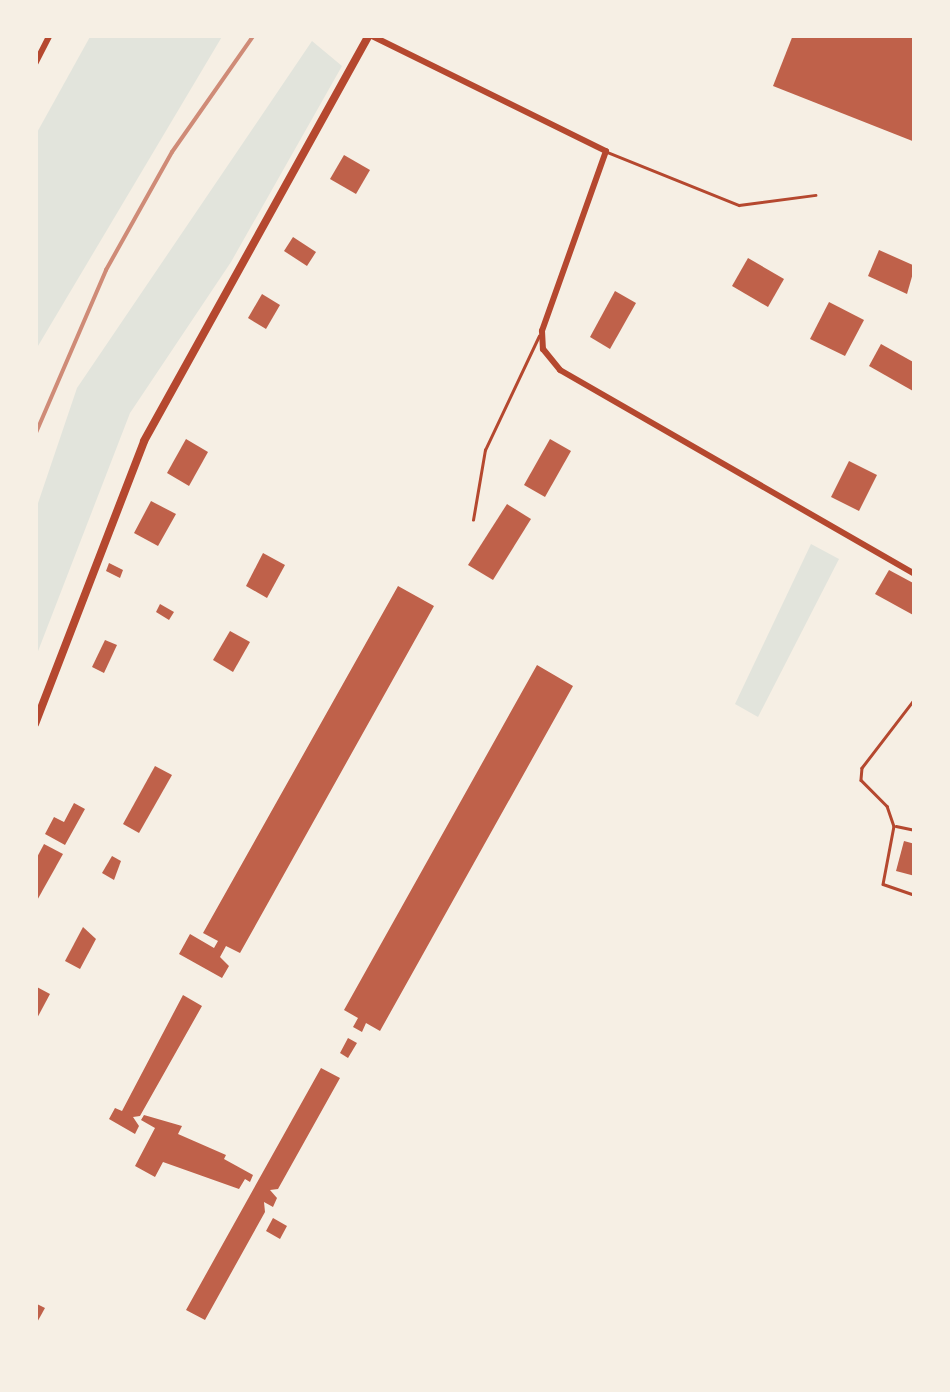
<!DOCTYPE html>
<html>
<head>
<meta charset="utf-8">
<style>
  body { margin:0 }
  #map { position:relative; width:950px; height:1392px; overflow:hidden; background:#f6efe4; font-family:"Alegreya Sans",sans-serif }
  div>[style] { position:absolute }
  .green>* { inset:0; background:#e2e4dc }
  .building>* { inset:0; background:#bf614a }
  .service>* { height:2.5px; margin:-1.25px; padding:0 1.25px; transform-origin:1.25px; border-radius:1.25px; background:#b5482f }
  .minor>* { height:6px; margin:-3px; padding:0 3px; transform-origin:3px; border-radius:3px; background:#b5482f }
  .tertiary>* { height:8px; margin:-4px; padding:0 4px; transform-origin:4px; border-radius:4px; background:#b5482f }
  .rail>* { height:4px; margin:-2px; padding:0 2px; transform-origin:2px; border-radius:2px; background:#cf8b77 }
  span { translate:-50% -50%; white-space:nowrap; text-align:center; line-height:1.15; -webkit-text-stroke:8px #f6efe4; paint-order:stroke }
  .frame { position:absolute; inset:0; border:38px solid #f6efe4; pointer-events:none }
</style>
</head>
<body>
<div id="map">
  <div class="green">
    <i style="clip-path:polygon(91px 35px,223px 35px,35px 351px,35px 136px)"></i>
    <i style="clip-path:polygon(312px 41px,342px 66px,231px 262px,130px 413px,35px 659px,35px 512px,77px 388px)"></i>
    <i style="clip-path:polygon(811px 544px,839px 559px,758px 717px,735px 704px)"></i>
  </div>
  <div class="building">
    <i style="clip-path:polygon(793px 35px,915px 36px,915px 142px,773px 86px)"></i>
    <i style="clip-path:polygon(344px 155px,370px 170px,356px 194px,330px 179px)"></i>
    <i style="clip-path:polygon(293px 237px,316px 252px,307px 266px,284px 251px)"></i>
    <i style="clip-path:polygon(879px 250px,915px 266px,907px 294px,868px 276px)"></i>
    <i style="clip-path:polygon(748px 258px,784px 279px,768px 307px,732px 286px)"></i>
    <i style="clip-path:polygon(615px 291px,636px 303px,610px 349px,590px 337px)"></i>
    <i style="clip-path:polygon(262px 294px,280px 305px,266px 329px,248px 318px)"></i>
    <i style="clip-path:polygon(829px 302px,864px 320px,845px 356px,810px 339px)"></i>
    <i style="clip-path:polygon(881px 344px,915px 363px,913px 391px,869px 366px)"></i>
    <i style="clip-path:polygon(186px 439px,208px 452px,189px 486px,167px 473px)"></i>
    <i style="clip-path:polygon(550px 439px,571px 451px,545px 497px,524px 485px)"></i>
    <i style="clip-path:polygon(849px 461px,877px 475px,859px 511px,831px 497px)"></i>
    <i style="clip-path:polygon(151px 501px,176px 514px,158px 546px,134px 533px)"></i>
    <i style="clip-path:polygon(507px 504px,531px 519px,493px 580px,468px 565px)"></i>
    <i style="clip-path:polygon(263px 553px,285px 565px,267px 598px,246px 586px)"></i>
    <i style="clip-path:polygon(109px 563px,123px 570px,120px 578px,106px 571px)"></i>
    <i style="clip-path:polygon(889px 570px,915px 584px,915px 616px,875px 594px)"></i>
    <i style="clip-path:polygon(398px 586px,434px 606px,240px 953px,226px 946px,220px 957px,229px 966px,222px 978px,179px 954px,190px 934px,214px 948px,218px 941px,203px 933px)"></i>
    <i style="clip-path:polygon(160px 604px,174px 612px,169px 620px,156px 612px)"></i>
    <i style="clip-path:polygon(230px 631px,250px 642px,233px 672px,213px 660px)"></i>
    <i style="clip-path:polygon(105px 640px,117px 645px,104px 673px,92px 667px)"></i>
    <i style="clip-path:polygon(537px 665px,573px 686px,380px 1031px,366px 1023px,362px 1032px,353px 1027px,358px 1018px,344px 1010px)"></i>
    <i style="clip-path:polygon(155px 766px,172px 775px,139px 833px,123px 824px)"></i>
    <i style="clip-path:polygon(74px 803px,85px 809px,65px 845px,45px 834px,54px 817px,64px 822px)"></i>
    <i style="clip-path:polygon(904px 841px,915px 844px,915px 876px,896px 871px)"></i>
    <i style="clip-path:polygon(44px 844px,63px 854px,35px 904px,35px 861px)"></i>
    <i style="clip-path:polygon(112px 856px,121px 861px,114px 880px,102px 873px)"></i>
    <i style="clip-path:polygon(83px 927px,96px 939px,80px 969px,65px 961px)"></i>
    <i style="clip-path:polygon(35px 986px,50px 994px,35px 1022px)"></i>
    <i style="clip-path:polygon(183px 995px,202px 1006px,140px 1116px,133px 1117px,139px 1126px,135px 1134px,109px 1119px,115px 1108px,122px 1111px)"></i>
    <i style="clip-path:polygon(348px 1038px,357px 1043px,348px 1058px,340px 1053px)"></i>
    <i style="clip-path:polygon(321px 1068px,340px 1078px,278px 1189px,270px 1190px,277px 1198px,273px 1207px,264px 1202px,265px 1212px,205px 1320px,186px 1310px)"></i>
    <i style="clip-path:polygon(144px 1115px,182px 1126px,178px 1134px,226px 1155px,224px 1159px,253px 1175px,250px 1182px,245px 1179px,239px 1189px,163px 1162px,155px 1177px,135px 1166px,155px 1128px,141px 1120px)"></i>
    <i style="clip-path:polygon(273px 1218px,287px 1226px,280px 1239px,266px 1231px)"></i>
    <i style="clip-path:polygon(35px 1303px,45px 1308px,35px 1326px)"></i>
  </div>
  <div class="service">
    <i style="left:607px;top:152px;width:142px;rotate:21.9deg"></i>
    <i style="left:739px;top:205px;width:77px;rotate:-7.5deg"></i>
    <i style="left:473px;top:520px;width:71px;rotate:-80.3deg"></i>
    <i style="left:485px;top:450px;width:126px;rotate:-64.7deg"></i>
    <i style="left:915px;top:699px;width:87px;rotate:127.5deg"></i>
    <i style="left:862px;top:768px;width:12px;rotate:95deg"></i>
    <i style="left:861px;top:780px;width:37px;rotate:45deg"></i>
    <i style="left:887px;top:806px;width:21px;rotate:71deg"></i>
    <i style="left:894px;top:826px;width:59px;rotate:100.7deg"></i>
    <i style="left:883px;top:884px;width:34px;rotate:19deg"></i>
    <i style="left:896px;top:826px;width:19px;rotate:12deg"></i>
  </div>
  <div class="minor">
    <i style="left:370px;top:35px;width:263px;rotate:26.2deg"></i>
    <i style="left:606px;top:151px;width:191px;rotate:109.6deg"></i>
    <i style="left:542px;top:331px;width:18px;rotate:87deg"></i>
    <i style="left:543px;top:349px;width:27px;rotate:51deg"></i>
    <i style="left:560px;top:370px;width:409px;rotate:29.9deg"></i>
    <i style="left:35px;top:64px;width:33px;rotate:-63deg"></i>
  </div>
  <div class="tertiary">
    <i style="left:35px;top:724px;width:303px;rotate:-68.9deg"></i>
    <i style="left:144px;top:441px;width:464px;rotate:-61deg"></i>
  </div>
  <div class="rail">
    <i style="left:35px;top:435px;width:180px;rotate:-66.7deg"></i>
    <i style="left:106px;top:270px;width:135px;rotate:-60.8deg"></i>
    <i style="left:172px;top:152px;width:143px;rotate:-55deg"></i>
  </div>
  <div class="frame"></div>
</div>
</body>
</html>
